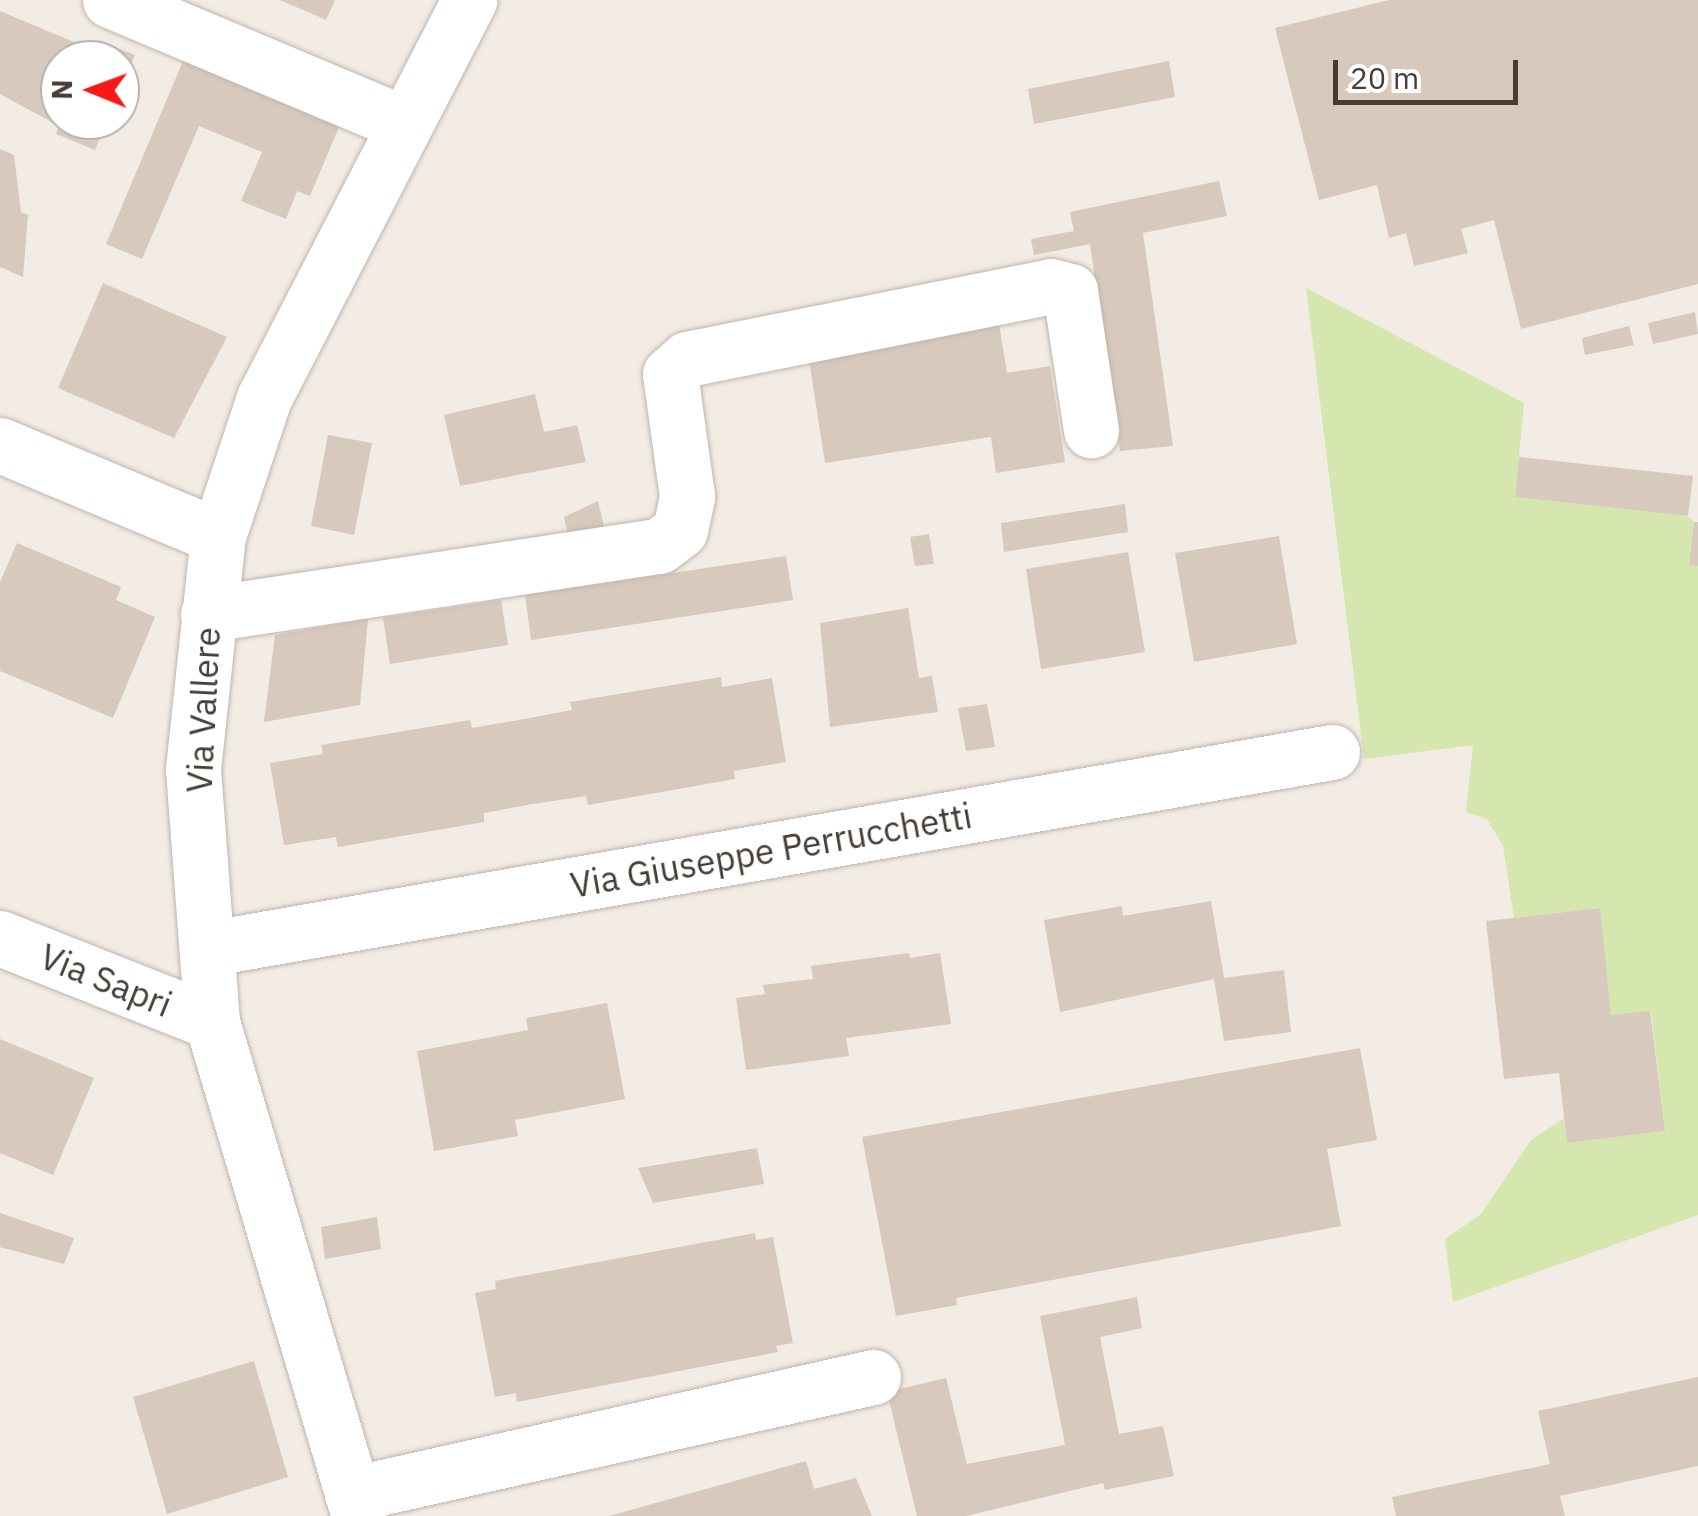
<!DOCTYPE html>
<html>
<head>
<meta charset="utf-8">
<style>
  body { margin:0 }
  #map { position:relative; width:1698px; height:1516px; overflow:hidden; background:#f2ece5; font-family:"IBM Plex Sans",sans-serif }
  div>[style] { position:absolute }
  .green>* { inset:0; background:#d5e6ae }
  .building>* { inset:0; background:#d7c9bd }
  .roads { filter:drop-shadow(0 0 2px #c0b5ab) drop-shadow(0 0 2px #c0b5ab) }
  .minor>* { height:55px; margin:-27.5px; padding:0 27.5px; transform-origin:27.5px; border-radius:27.5px; background:#fff }
  span { translate:-50% -50%; white-space:nowrap; text-align:center; line-height:1.15; -webkit-text-stroke:9px #fff; paint-order:stroke }
  .street-label { font-size:35px; color:#443c35 }
  .north { position:absolute; left:40px; top:40px; width:100px; height:100px; box-sizing:border-box; background:#fff; border:2px solid #b4b1ae; border-radius:50%; rotate:271deg; font-size:28px; font-weight:700; line-height:40px; text-align:center; color:#443c35 }
  .north::after { content:''; display:block; margin:auto; width:35px; height:45px; background:#f71917; clip-path:polygon(50% 0,100% 100%,50% 72%,0 100%) }
  .scale { position:absolute; left:1333px; top:60px; width:185px; height:45px; box-sizing:border-box; border:5px solid #443c35; border-top:0; padding-left:12px; font-size:30px; line-height:35px; white-space:nowrap; color:#443c35; -webkit-text-stroke:8px #fff; paint-order:stroke }
</style>
</head>
<body>
<div id="map">
  <div class="green">
    <i style="clip-path:polygon(1306px 288px,1524px 403px,1515px 497px,1688px 516px,1694px 522px,1689px 564px,1698px 566px,1698px 1215px,1453px 1302px,1445px 1239px,1481px 1214px,1531px 1140px,1564px 1118px,1567px 1143px,1665px 1131px,1651px 1012px,1611px 1015px,1599px 908px,1514px 918px,1503px 846px,1487px 819px,1466px 812px,1473px 745px,1364px 759px)"></i>
  </div>
  <div class="building">
    <i style="clip-path:polygon(280px 0,335px 0,326px 20px)"></i>
    <i style="clip-path:polygon(1389px 0,1698px 0,1698px 284px,1521px 329px,1494px 220px,1461px 229px,1468px 253px,1414px 266px,1406px 233px,1389px 238px,1377px 185px,1319px 200px,1275px 28px)"></i>
    <i style="clip-path:polygon(0 11px,93px 50px,98px 40px,135px 55px,120px 90px,120px 60px,60px 60px,60px 120px,107px 120px,95px 150px,56px 134px,59px 126px,0 94px)"></i>
    <i style="clip-path:polygon(183px 61px,339px 127px,310px 196px,297px 191px,286px 219px,241px 201px,262px 152px,199px 126px,142px 259px,106px 244px)"></i>
    <i style="clip-path:polygon(1169px 61px,1175px 97px,1034px 124px,1028px 89px)"></i>
    <i style="clip-path:polygon(0 149px,14px 155px,21px 212px,28px 215px,23px 277px,0 267px)"></i>
    <i style="clip-path:polygon(1219px 181px,1227px 216px,1143px 233px,1173px 446px,1120px 451px,1090px 244px,1034px 255px,1031px 239px,1074px 231px,1070px 212px)"></i>
    <i style="clip-path:polygon(103px 283px,227px 337px,174px 438px,58px 388px)"></i>
    <i style="clip-path:polygon(1695px 312px,1698px 334px,1653px 344px,1648px 323px)"></i>
    <i style="clip-path:polygon(999px 324px,1007px 373px,1050px 366px,1065px 462px,996px 473px,991px 437px,825px 463px,808px 353px)"></i>
    <i style="clip-path:polygon(1629px 326px,1634px 345px,1585px 355px,1582px 338px)"></i>
    <i style="clip-path:polygon(535px 394px,544px 432px,577px 425px,586px 462px,460px 486px,444px 415px)"></i>
    <i style="clip-path:polygon(328px 435px,372px 443px,354px 535px,311px 526px)"></i>
    <i style="clip-path:polygon(1519px 457px,1693px 476px,1688px 516px,1515px 497px)"></i>
    <i style="clip-path:polygon(598px 501px,604px 526px,568px 535px,564px 517px)"></i>
    <i style="clip-path:polygon(1125px 504px,1128px 532px,1004px 552px,1001px 523px)"></i>
    <i style="clip-path:polygon(1694px 522px,1698px 522px,1698px 566px,1689px 565px)"></i>
    <i style="clip-path:polygon(929px 534px,934px 564px,915px 566px,910px 537px)"></i>
    <i style="clip-path:polygon(1279px 536px,1297px 644px,1194px 662px,1175px 553px)"></i>
    <i style="clip-path:polygon(17px 543px,121px 587px,116px 600px,155px 617px,113px 718px,0 671px,0 582px)"></i>
    <i style="clip-path:polygon(1128px 552px,1145px 652px,1041px 669px,1026px 569px)"></i>
    <i style="clip-path:polygon(786px 556px,793px 600px,531px 640px,525px 595px)"></i>
    <i style="clip-path:polygon(501px 600px,508px 645px,390px 664px,383px 618px)"></i>
    <i style="clip-path:polygon(908px 608px,919px 678px,932px 676px,938px 712px,830px 727px,820px 623px)"></i>
    <i style="clip-path:polygon(368px 619px,360px 705px,264px 722px,275px 635px)"></i>
    <i style="clip-path:polygon(721px 677px,722px 687px,772px 678px,786px 762px,734px 771px,735px 779px,588px 805px,586px 796px,533px 804px,484px 813px,484px 822px,338px 847px,336px 837px,284px 845px,270px 763px,323px 754px,321px 745px,470px 720px,472px 728px,519px 720px,572px 710px,570px 702px)"></i>
    <i style="clip-path:polygon(987px 704px,995px 747px,966px 751px,958px 708px)"></i>
    <i style="clip-path:polygon(1211px 901px,1224px 978px,1284px 970px,1291px 1032px,1224px 1041px,1214px 979px,1060px 1012px,1044px 920px,1122px 906px,1123px 916px)"></i>
    <i style="clip-path:polygon(1600px 908px,1611px 1015px,1650px 1011px,1665px 1131px,1567px 1143px,1559px 1073px,1504px 1079px,1486px 921px)"></i>
    <i style="clip-path:polygon(909px 953px,910px 958px,940px 953px,951px 1024px,846px 1038px,849px 1056px,746px 1070px,736px 998px,765px 994px,763px 985px,813px 979px,811px 966px)"></i>
    <i style="clip-path:polygon(607px 1003px,625px 1099px,515px 1120px,518px 1136px,434px 1151px,417px 1051px,528px 1030px,526px 1018px)"></i>
    <i style="clip-path:polygon(0 1039px,94px 1078px,53px 1175px,0 1153px)"></i>
    <i style="clip-path:polygon(1360px 1048px,1377px 1140px,1327px 1149px,1341px 1226px,956px 1298px,957px 1305px,896px 1316px,862px 1137px)"></i>
    <i style="clip-path:polygon(757px 1148px,764px 1184px,653px 1203px,638px 1168px)"></i>
    <i style="clip-path:polygon(0 1213px,74px 1238px,64px 1264px,0 1247px)"></i>
    <i style="clip-path:polygon(377px 1217px,381px 1249px,325px 1259px,321px 1227px)"></i>
    <i style="clip-path:polygon(755px 1233px,756px 1240px,773px 1237px,793px 1343px,776px 1346px,778px 1352px,517px 1402px,516px 1393px,495px 1397px,475px 1293px,496px 1289px,495px 1281px)"></i>
    <i style="clip-path:polygon(1137px 1297px,1142px 1328px,1100px 1337px,1119px 1434px,1163px 1426px,1174px 1476px,1105px 1490px,1103px 1483px,966px 1516px,917px 1516px,887px 1392px,946px 1378px,967px 1464px,1065px 1445px,1040px 1316px)"></i>
    <i style="clip-path:polygon(254px 1361px,288px 1477px,167px 1514px,133px 1397px)"></i>
    <i style="clip-path:polygon(1698px 1377px,1698px 1466px,1560px 1496px,1565px 1516px,1396px 1516px,1392px 1497px,1550px 1464px,1538px 1411px)"></i>
    <i style="clip-path:polygon(806px 1461px,814px 1489px,856px 1478px,872px 1516px,609px 1516px)"></i>
  </div>
  <div class="roads">
    <div class="minor">
      <i style="left:110px;top:0;width:320px;rotate:22.8deg"></i>
      <i style="left:0;top:445px;width:236px;rotate:22.7deg"></i>
      <i style="left:208px;top:614px;width:456px;rotate:-8.6deg"></i>
      <i style="left:659px;top:546px;width:26px;rotate:-37deg"></i>
      <i style="left:680px;top:530px;width:35px;rotate:-78deg"></i>
      <i style="left:687px;top:496px;width:123px;rotate:-97.9deg"></i>
      <i style="left:670px;top:374px;width:23px;rotate:-41deg"></i>
      <i style="left:687px;top:359px;width:371px;rotate:-11.3deg"></i>
      <i style="left:1051px;top:286px;width:20px;rotate:15deg"></i>
      <i style="left:1070px;top:291px;width:141px;rotate:81.4deg"></i>
      <i style="left:0;top:938px;width:228px;rotate:21.6deg"></i>
      <i style="left:211px;top:948px;width:1138px;rotate:-9.92deg"></i>
      <i style="left:352px;top:1494px;width:534px;rotate:-12.66deg"></i>
      <i style="left:359px;top:1516px;width:515px;rotate:-106.57deg"></i>
      <i style="left:212px;top:1022px;width:254px;rotate:-94.3deg"></i>
      <i style="left:193px;top:769px;width:234px;rotate:-83.9deg"></i>
      <i style="left:218px;top:536px;width:145px;rotate:-71.6deg"></i>
      <i style="left:264px;top:398px;width:448px;rotate:-62.7deg"></i>
    </div>
  </div>
  <div class="street-label">
    <span style="left:203px;top:710px;rotate:-87deg">Via Vallere</span>
    <span style="left:771px;top:850px;rotate:-10deg">Via Giuseppe Perrucchetti</span>
    <span style="left:106px;top:980px;rotate:22deg">Via Sapri</span>
  </div>
  <div class="north">N</div>
  <div class="scale">20 m</div>
</div>
</body>
</html>
